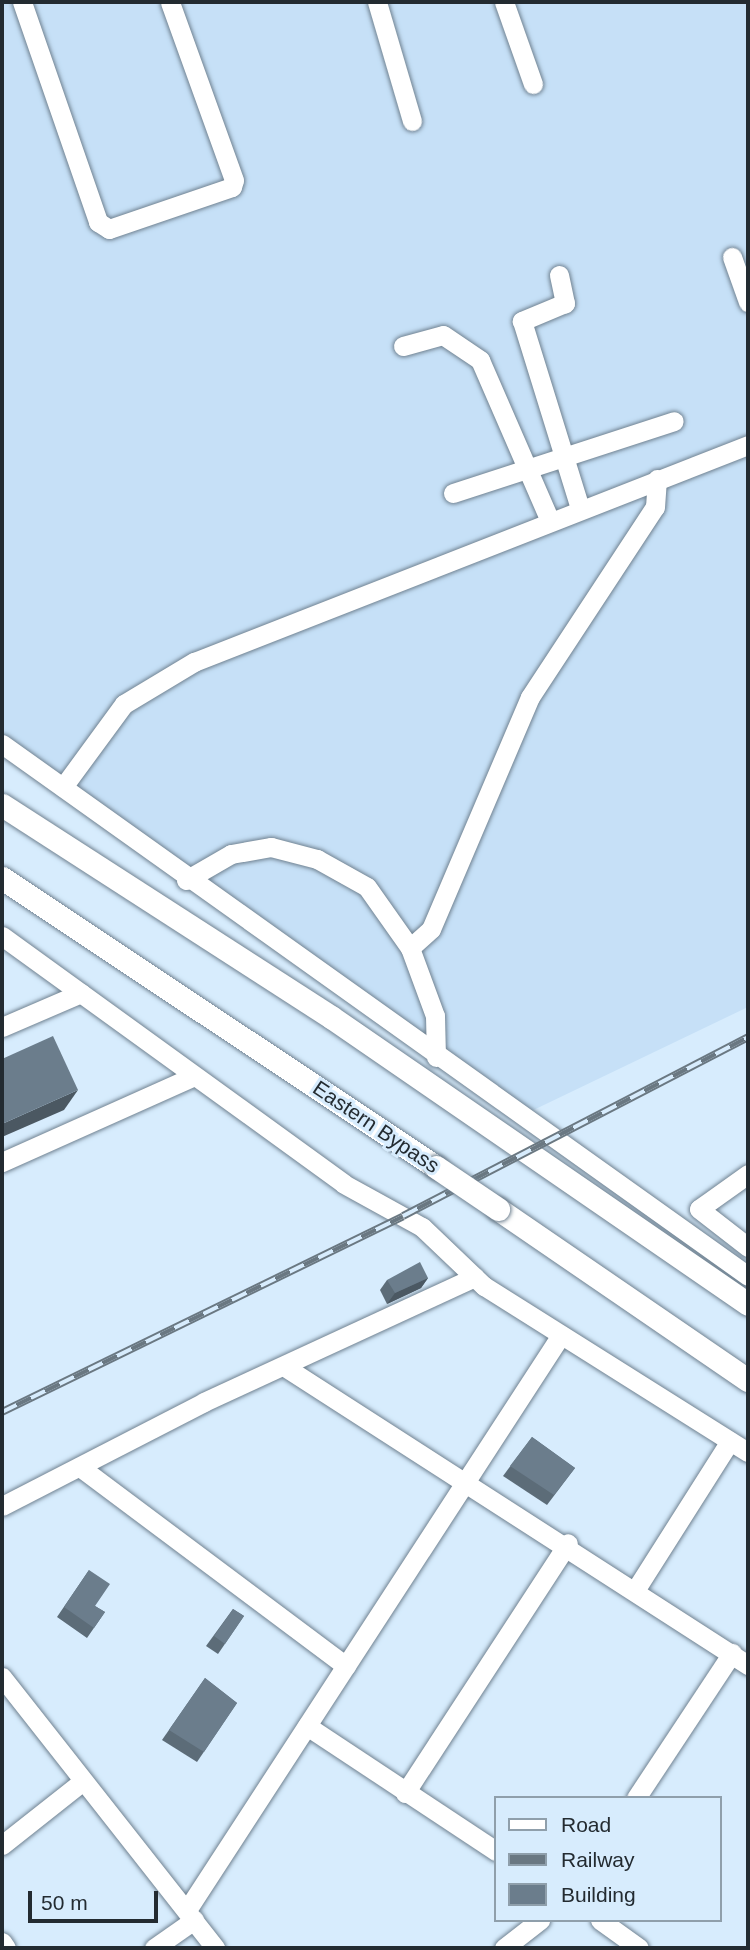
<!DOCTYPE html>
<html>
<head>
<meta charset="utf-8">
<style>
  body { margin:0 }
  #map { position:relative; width:750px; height:1950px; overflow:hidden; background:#d7ecfd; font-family:Arial,sans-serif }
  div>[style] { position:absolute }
  .built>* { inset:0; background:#c6e0f7 }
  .roads { filter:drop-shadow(0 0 2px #708291) drop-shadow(0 0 2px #708291) }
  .minor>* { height:19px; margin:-9.5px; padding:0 9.5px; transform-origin:9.5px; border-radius:9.5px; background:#fff }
  .major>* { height:23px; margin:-11.5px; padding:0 11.5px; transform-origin:11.5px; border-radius:11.5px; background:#fff }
  .rail>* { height:8px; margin-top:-4px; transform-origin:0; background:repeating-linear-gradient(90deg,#d7ecfd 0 16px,#6a7882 0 32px); box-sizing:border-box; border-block:2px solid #6a7882 }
  .bridges { filter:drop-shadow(0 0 2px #708291) drop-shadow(0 0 2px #708291) }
  .major-bridge>* { height:23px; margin:-11.5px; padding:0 11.5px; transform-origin:11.5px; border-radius:11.5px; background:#fff }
  .wall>* { inset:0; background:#5c6c78 }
  .shaded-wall>* { inset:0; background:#4b5862 }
  .building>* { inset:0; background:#6b7d8c }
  span { translate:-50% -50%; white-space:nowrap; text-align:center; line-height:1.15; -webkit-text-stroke:6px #d7ecfd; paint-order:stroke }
  .street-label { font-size:21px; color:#232b31 }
  .frame { position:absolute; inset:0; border:4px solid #232b31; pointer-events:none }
  .legend { position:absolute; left:494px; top:1796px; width:228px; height:126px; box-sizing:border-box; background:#d7ecfd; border:2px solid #8f9fab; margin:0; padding:9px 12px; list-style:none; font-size:21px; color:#232b31 }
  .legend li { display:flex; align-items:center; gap:14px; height:35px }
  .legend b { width:35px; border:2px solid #8f9fab }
  .scale { position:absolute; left:28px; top:1891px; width:130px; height:32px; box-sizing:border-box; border:4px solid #232b31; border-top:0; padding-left:9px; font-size:21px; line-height:24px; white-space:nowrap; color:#232b31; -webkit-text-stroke:5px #d7ecfd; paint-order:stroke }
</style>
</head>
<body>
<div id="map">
  <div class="built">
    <i style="clip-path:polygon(2px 2px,748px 2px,748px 1007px,521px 1116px,2px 743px)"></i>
  </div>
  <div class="roads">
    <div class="minor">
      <i style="left:22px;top:2px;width:233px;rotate:70.9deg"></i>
      <i style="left:98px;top:222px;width:13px;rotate:32deg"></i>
      <i style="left:109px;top:229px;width:130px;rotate:-18.9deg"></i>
      <i style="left:232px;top:187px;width:7px;rotate:-74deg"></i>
      <i style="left:234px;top:180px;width:189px;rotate:-109.8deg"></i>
      <i style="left:377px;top:2px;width:124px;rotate:73.6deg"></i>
      <i style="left:504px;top:2px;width:87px;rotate:70.5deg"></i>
      <i style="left:732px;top:257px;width:48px;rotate:70.4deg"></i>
      <i style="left:559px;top:275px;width:29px;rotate:78deg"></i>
      <i style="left:565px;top:303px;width:47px;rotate:157.3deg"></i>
      <i style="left:522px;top:321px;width:196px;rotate:72.8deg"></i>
      <i style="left:403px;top:346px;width:41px;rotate:-15.4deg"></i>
      <i style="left:443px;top:335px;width:45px;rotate:34deg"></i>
      <i style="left:480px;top:360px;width:173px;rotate:66.5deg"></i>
      <i style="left:453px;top:493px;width:232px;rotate:-18deg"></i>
      <i style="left:2px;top:744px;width:916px;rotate:35.49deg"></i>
      <i style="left:63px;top:787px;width:103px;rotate:-53.7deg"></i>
      <i style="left:124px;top:704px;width:82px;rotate:-31deg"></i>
      <i style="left:194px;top:662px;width:595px;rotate:-21.39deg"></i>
      <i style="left:186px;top:880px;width:52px;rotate:-30deg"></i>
      <i style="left:231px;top:854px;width:41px;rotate:-9.9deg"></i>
      <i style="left:271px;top:847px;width:48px;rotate:14.6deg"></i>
      <i style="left:317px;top:859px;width:57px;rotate:29.2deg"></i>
      <i style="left:367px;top:887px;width:75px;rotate:54.8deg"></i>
      <i style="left:410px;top:948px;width:72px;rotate:69.8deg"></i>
      <i style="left:435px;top:1016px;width:41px;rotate:88.6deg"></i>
      <i style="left:2px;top:936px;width:422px;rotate:35.9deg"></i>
      <i style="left:344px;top:1184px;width:89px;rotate:28.9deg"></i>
      <i style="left:422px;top:1227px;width:86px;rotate:43.6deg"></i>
      <i style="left:484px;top:1286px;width:312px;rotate:32.2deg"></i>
      <i style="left:410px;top:948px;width:28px;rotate:-42deg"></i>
      <i style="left:431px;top:929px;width:252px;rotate:-66.9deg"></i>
      <i style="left:530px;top:697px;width:227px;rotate:-56.7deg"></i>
      <i style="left:655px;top:507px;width:28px;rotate:-86deg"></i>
      <i style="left:2px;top:1027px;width:86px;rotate:-23.3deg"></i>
      <i style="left:2px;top:1162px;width:210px;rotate:-24.1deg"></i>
      <i style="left:748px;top:1174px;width:60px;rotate:144.5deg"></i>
      <i style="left:699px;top:1209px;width:62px;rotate:37.8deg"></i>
      <i style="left:285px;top:1367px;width:551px;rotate:32.77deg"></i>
      <i style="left:80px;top:1467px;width:332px;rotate:36.8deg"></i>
      <i style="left:2px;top:1506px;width:227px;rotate:-27.2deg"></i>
      <i style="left:204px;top:1402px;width:298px;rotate:-24.8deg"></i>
      <i style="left:636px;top:1589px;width:175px;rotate:-57.6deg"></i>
      <i style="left:2px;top:1677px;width:345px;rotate:51.8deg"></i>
      <i style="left:307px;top:1726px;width:227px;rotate:33.5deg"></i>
      <i style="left:405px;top:1793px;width:298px;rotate:-56.9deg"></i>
      <i style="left:636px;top:1798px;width:174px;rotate:-56.5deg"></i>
      <i style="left:2px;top:1845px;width:103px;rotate:-38.3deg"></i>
      <i style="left:187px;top:1910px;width:686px;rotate:-56.96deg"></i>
      <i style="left:600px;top:1920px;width:48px;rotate:35.7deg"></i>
      <i style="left:2px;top:1942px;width:7px;rotate:56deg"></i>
      <i style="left:154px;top:1948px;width:49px;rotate:-35deg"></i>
      <i style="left:504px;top:1948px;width:46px;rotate:-37.9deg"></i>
    </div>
    <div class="major">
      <i style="left:2px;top:805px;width:391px;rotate:32.8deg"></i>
      <i style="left:331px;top:1017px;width:506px;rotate:34.54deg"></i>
      <i style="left:2px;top:878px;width:521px;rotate:33.66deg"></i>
      <i style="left:498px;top:1209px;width:303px;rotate:34.4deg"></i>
    </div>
  </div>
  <div class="rail">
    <i style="left:2px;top:1412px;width:446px;rotate:-26deg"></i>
    <i style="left:403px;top:1216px;width:389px;rotate:-27.4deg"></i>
  </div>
  <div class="bridges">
    <div class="major-bridge">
      <i style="left:436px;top:1167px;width:75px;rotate:34.1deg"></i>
    </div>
  </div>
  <div class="wall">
    <i style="clip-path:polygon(428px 1278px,421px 1288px,387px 1304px,380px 1290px,387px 1280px)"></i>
    <i style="clip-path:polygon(532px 1437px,575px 1468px,547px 1505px,503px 1476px)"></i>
    <i style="clip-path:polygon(89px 1570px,95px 1606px,105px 1612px,87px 1638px,57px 1617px)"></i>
    <i style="clip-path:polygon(233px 1609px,244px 1616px,218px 1654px,206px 1646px)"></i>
    <i style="clip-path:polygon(205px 1678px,237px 1703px,197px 1762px,162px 1740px)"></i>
  </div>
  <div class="shaded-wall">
    <i style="clip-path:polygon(78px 1090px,64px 1110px,2px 1137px,2px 1124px)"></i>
    <i style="clip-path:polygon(428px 1278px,421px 1288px,387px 1304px,395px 1293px)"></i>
  </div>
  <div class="building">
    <i style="clip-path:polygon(53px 1036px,78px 1090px,2px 1124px,2px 1059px)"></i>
    <i style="clip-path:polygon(420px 1262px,428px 1278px,395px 1293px,387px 1280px)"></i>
    <i style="clip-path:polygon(532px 1437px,575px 1468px,554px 1495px,510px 1466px)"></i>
    <i style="clip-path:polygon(89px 1570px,110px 1584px,95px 1606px,105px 1612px,94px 1628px,64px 1607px)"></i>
    <i style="clip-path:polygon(233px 1609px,244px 1616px,225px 1644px,214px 1636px)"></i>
    <i style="clip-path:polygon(205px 1678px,237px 1703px,204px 1752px,169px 1730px)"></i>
  </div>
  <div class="street-label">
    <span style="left:376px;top:1127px;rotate:34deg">Eastern Bypass</span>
  </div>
  <div class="frame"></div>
  <ul class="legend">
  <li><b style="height:9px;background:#fff"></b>Road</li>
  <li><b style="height:9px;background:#6a7882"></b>Railway</li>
  <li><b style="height:19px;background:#6b7d8c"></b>Building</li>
  </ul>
  <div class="scale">50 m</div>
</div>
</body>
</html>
